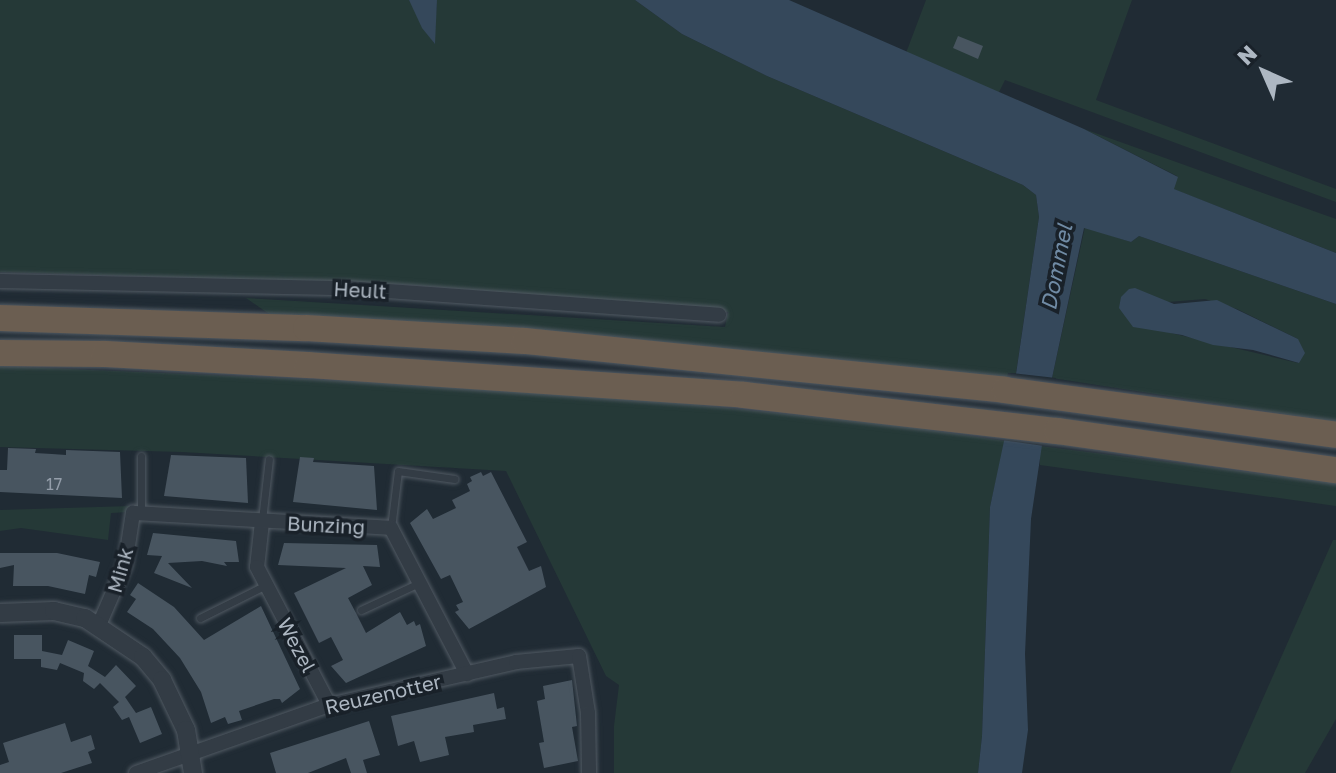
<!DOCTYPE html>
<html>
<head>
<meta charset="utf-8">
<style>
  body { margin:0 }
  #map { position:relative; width:1336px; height:773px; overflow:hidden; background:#202b34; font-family:"Golos Text",sans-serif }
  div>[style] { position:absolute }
  .green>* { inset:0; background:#253937 }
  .water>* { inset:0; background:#35485b }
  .pier>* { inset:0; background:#202b34 }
  .building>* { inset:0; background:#485560 }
  .roads { filter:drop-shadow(0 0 2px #515a63) drop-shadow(0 0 2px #515a63) }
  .service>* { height:7px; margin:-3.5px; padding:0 3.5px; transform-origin:3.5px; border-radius:3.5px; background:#333c45 }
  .minor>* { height:14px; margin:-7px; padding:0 7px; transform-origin:7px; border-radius:7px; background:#333c45 }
  .tertiary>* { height:18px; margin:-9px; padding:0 9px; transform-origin:9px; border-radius:9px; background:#333c45 }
  .motorway>* { height:26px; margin:-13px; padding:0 13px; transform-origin:13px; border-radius:13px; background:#6b5e51 }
  span { translate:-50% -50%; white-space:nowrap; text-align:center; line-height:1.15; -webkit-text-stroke:7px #192129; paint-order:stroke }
  .number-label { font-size:16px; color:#949eaa }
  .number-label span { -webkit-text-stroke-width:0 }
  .street-label { font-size:20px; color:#adb7c2 }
  .water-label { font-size:22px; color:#708ba5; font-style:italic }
  .north { position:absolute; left:1224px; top:32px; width:80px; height:80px; -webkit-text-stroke:6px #192129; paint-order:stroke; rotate:315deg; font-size:22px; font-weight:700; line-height:32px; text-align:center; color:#adb7c2 }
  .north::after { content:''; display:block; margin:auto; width:28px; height:36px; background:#adb7c2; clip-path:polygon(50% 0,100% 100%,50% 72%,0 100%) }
</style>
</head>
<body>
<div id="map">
  <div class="green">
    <i style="clip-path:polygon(0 0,409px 0,434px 43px,437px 0,635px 0,682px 34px,767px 76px,1023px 185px,1036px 195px,1039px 217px,1016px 373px,1008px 373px,1007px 378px,605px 336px,272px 316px,246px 298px,725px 327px,728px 312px,682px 306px,399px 284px,0 272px)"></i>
    <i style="clip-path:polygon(926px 0,1132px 0,1096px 100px,1336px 189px,1336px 202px,1005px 80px,998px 94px,906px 53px)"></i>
    <i style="clip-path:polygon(1084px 129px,1336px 219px,1336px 253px,1173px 189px,1177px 176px)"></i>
    <i style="clip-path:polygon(evenodd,1085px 227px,1131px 242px,1139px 236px,1336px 304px,1336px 422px,1052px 378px,1085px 227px,1205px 299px,1237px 309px,1298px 339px,1298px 363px,1171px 333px,1168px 302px,1205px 299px)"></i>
    <i style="clip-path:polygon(0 366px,373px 382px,650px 400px,903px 426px,1005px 441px,990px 507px,982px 736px,978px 773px,614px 773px,614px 726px,619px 685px,606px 676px,506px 471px,182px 452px,0 447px)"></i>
    <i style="clip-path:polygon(1040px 446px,1336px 483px,1336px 506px,1040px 465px)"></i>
    <i style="clip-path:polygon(131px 506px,130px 512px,111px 513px,108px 540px,21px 528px,0 531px,0 510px)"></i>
    <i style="clip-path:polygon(1333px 540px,1336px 540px,1336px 719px,1305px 773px,1230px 773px)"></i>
  </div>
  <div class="water">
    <i style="clip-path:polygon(409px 0,437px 0,435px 44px,422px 28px)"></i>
    <i style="clip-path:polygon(635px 0,789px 0,1084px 129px,1178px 177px,1174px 189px,1336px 253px,1336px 304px,1139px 236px,1131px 242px,1084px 228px,1052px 378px,1031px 519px,1025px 654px,1028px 730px,1022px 773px,978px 773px,982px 736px,990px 507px,1011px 408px,1039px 217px,1036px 195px,1023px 185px,767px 76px,682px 34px)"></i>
    <i style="clip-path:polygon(1135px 288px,1174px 304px,1217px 300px,1298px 339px,1305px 353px,1299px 363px,1253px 350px,1213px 345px,1182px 335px,1133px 327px,1119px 308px,1121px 297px,1129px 289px)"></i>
  </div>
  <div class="pier">
    <i style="clip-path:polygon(1012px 373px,1056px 378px,1044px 446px,1001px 440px)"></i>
  </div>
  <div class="building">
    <i style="clip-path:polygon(958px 36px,983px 46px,978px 59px,953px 48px)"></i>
    <i style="clip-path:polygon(8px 448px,36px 449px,35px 453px,52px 454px,66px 455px,66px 450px,120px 452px,122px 498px,0 492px,0 470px,7px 470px)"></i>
    <i style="clip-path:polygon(171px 455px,246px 458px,248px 503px,164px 496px)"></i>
    <i style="clip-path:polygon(300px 457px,314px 458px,313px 462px,374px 466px,377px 510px,293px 502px)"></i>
    <i style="clip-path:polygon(481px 472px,483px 476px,491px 472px,527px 542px,517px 547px,529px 571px,541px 566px,546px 587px,469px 629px,455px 612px,459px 610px,456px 605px,463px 602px,450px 575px,441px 579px,410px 523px,427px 509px,433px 519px,456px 508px,452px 500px,470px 491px,467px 484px,472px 481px,470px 477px)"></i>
    <i style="clip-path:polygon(153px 533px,236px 541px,239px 562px,224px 562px,227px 566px,202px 561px,168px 563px,192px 588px,154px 573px,162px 556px,147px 555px)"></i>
    <i style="clip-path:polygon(284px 543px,377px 545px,380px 567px,363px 566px,372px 585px,348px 598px,356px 613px,366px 633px,400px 612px,407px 625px,414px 621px,416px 626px,420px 624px,426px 646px,346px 683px,331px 666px,343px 660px,331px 637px,319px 643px,294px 593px,346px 568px,278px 565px)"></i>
    <i style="clip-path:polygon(0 553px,57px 553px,100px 562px,96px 577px,89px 575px,85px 594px,48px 586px,13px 586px,14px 565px,0 568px)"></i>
    <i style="clip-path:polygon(138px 583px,174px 607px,204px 640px,261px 606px,300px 689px,282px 703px,280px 699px,274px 699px,239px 711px,242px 720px,228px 724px,225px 717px,211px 723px,201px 692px,180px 658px,153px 629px,127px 612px,136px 599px,130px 595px)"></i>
    <i style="clip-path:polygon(14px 635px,42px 635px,42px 651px,62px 655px,68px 640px,94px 651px,88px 666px,105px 677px,116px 665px,136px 686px,125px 697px,136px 713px,151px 707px,162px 734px,140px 743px,129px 717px,122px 720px,113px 707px,119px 702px,100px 683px,94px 689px,83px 681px,84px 673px,60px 663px,57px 670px,41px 667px,41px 659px,14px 659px)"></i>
    <i style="clip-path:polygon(572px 680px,577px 726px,572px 727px,578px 761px,544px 768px,539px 743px,544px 742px,537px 701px,545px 699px,543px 686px)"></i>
    <i style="clip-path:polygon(494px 693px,497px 709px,504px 707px,506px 719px,473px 725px,474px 732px,445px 737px,449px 755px,420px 762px,414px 741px,398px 746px,391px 716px)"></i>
    <i style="clip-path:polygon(369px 721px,380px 755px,363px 760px,367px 773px,351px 773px,346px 758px,308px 773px,276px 773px,270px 753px)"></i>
    <i style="clip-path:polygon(65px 723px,71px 742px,91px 735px,95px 749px,88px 752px,92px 763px,61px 773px,0 773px,0 765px,9px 762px,3px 743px)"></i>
  </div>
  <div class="roads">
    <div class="service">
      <i style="left:141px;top:514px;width:58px;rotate:-90deg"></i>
      <i style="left:262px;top:520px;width:61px;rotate:-83.5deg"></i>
      <i style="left:391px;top:528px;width:57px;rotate:-83deg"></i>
      <i style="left:398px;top:471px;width:57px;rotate:8.1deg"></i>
      <i style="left:361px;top:610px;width:66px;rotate:-25deg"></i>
      <i style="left:200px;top:618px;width:74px;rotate:-26.6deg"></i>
    </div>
    <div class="minor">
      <i style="left:0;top:281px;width:346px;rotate:1.2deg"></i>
      <i style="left:346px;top:288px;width:374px;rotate:4.1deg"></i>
      <i style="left:262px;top:522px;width:45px;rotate:96.3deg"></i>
      <i style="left:257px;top:567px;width:156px;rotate:62.4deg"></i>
      <i style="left:99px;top:625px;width:65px;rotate:-66.6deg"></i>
      <i style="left:125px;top:565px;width:53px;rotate:-81.3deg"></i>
      <i style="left:133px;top:513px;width:258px;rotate:3.3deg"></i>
      <i style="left:391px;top:528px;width:165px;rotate:62.5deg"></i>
      <i style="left:136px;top:773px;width:205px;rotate:-19.4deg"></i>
      <i style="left:329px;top:705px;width:192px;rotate:-12.9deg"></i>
      <i style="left:516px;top:662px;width:63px;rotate:-5.4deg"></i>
      <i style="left:579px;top:656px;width:58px;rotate:81deg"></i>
      <i style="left:588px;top:713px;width:60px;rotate:89deg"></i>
    </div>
    <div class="tertiary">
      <i style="left:0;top:613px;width:54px;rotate:-2.1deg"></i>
      <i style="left:54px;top:611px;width:32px;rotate:13deg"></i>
      <i style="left:85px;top:618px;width:70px;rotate:33.9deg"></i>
      <i style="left:143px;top:657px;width:30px;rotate:50deg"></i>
      <i style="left:162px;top:680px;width:55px;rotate:64.4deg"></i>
      <i style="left:186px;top:730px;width:44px;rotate:80.8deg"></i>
    </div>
    <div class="motorway">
      <i style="left:0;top:318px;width:306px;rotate:1.9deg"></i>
      <i style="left:306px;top:328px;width:219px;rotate:3.4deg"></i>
      <i style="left:525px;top:341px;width:482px;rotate:5.8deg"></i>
      <i style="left:1005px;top:390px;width:334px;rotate:7.7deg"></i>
      <i style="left:0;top:353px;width:105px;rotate:0.5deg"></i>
      <i style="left:105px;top:354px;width:203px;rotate:3.1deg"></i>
      <i style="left:308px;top:365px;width:437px;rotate:3.9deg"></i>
      <i style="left:744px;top:395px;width:315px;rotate:6.6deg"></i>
      <i style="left:1057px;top:431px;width:282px;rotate:8deg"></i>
    </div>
  </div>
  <div class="number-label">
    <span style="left:54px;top:484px">17</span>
  </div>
  <div class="street-label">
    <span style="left:360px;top:290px;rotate:3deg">Heult</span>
    <span style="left:326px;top:525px;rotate:3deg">Bunzing</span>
    <span style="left:120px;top:570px;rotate:-74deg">Mink</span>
    <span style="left:297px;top:645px;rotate:62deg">Wezel</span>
    <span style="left:383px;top:694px;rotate:-13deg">Reuzenotter</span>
  </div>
  <div class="water-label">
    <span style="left:1056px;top:267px;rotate:-79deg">Dommel</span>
  </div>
  <div class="north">N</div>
</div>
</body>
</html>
